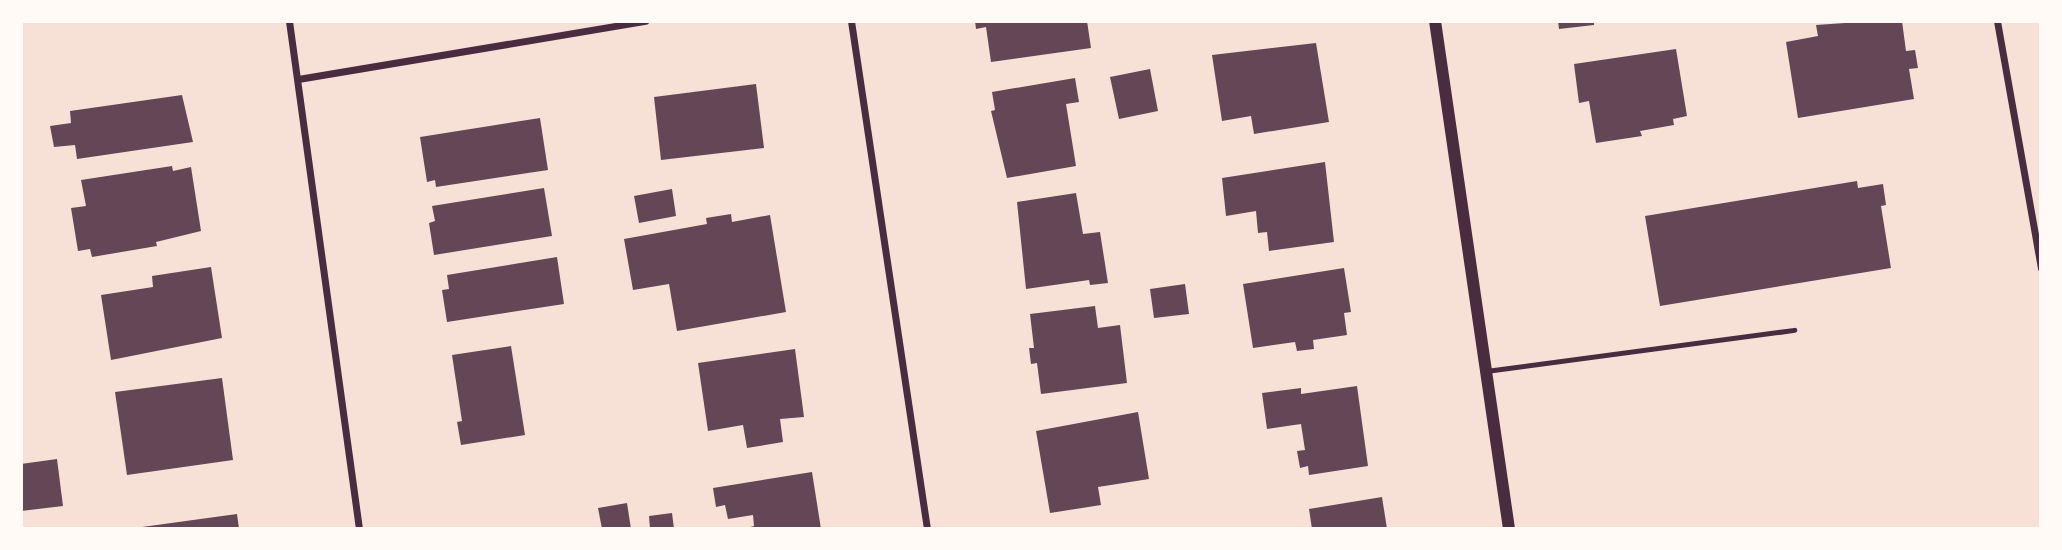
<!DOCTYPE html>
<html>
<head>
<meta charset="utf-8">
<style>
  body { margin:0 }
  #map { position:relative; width:2062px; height:550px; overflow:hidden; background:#f7e1d7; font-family:"Crimson Pro",serif }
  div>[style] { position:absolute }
  .building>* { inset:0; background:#644757 }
  .service>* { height:5px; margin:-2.5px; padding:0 2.5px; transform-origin:2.5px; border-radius:2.5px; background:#4a2c40 }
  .minor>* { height:7px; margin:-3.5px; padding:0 3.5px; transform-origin:3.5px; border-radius:3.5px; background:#4a2c40 }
  .tertiary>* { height:12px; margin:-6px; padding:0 6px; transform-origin:6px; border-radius:6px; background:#4a2c40 }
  span { translate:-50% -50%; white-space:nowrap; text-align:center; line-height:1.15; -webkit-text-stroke:7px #fffaf5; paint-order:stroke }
  .frame { position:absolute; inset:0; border:23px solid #fffaf5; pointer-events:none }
</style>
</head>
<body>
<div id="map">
  <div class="building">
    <i style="clip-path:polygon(975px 21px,1087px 21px,1091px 48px,991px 62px,986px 27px,976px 29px)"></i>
    <i style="clip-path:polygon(1558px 21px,1594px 21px,1594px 25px,1559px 29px)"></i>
    <i style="clip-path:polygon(1874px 21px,1902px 21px,1906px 51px,1915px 50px,1918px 68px,1909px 69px,1914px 99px,1798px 118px,1786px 42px,1818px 36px,1816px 25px)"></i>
    <i style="clip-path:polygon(1316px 43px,1329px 122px,1254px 134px,1251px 116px,1222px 121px,1212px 55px)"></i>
    <i style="clip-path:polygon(1676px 49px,1687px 116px,1673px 119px,1674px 125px,1640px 131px,1642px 136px,1596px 143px,1589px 101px,1579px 103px,1574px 64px)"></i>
    <i style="clip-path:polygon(1150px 69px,1158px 111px,1119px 119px,1110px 77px)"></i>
    <i style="clip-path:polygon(1075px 78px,1079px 102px,1066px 104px,1076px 166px,1007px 178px,991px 111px,995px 110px,992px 92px)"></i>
    <i style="clip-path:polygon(756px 84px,764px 148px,661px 160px,654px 97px)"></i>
    <i style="clip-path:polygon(182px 95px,193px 142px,77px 159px,75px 145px,54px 147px,50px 126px,71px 123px,70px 111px)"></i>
    <i style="clip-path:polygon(540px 118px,548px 170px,436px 187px,435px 180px,427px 182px,420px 137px)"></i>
    <i style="clip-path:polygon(1325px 162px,1334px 242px,1269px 251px,1267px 232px,1258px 233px,1256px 211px,1226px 216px,1222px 178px)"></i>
    <i style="clip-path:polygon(172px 166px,173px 171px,191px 167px,201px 231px,156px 242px,157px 246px,92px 257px,90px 249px,78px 251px,71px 208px,86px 206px,81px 180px)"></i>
    <i style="clip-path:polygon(1857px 181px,1858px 188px,1883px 184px,1886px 205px,1881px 206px,1891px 268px,1660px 306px,1645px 216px)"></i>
    <i style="clip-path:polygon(544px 188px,552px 236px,434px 255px,429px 223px,435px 221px,432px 206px)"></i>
    <i style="clip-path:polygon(672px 189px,676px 216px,639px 223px,634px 196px)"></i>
    <i style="clip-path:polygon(1076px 193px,1083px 234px,1100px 232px,1108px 283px,1090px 285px,1089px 280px,1026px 289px,1017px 202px)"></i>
    <i style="clip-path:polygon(731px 214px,732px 222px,770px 215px,786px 312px,677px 331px,669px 284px,633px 290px,624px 239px,707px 224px,706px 218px)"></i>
    <i style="clip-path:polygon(557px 257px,564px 304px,447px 322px,442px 290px,449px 289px,447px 275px)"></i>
    <i style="clip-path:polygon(211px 267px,222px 338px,111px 360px,101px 295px,153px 287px,152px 276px)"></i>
    <i style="clip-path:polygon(1344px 268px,1351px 312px,1344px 313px,1347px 335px,1313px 340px,1314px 349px,1297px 351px,1295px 342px,1253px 348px,1243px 284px)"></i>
    <i style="clip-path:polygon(1185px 284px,1189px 314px,1154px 318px,1150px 289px)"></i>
    <i style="clip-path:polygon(1095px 306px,1098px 328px,1120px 325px,1127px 383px,1041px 394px,1037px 363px,1031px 364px,1029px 348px,1034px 348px,1030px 314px)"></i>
    <i style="clip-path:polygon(511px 346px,525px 435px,461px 445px,457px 422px,462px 421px,452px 355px)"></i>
    <i style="clip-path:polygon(795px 349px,804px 417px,780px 419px,783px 442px,747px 448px,743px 425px,708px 431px,698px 363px)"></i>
    <i style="clip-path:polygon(222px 378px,233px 460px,127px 475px,115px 392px)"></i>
    <i style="clip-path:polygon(1357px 386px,1368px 466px,1309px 475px,1308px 466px,1300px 468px,1297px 451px,1305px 450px,1301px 424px,1267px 429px,1262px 393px,1301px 388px,1301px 394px)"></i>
    <i style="clip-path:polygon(1138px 412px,1149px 479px,1098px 487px,1101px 505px,1050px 513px,1036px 431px)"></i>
    <i style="clip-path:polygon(57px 459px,63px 506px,21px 511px,21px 464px)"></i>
    <i style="clip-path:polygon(812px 472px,821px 529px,743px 529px,754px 526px,753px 515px,728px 519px,725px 505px,716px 507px,713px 488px)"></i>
    <i style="clip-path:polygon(1382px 497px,1387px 529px,1312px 529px,1309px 509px)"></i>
    <i style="clip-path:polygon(627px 503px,631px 529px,602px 529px,598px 508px)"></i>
    <i style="clip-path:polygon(672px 513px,674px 529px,650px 529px,649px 516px)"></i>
    <i style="clip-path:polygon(237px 514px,239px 529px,142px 529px,142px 527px)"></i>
  </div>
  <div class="service">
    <i style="left:1486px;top:371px;width:311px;rotate:-7.6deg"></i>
  </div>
  <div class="minor">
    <i style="left:289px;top:21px;width:513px;rotate:82.15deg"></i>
    <i style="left:851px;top:21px;width:514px;rotate:81.49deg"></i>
    <i style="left:1997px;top:21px;width:251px;rotate:79.9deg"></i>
    <i style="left:298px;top:79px;width:352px;rotate:-9.5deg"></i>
  </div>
  <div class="tertiary">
    <i style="left:1435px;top:21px;width:513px;rotate:81.71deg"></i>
  </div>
  <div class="frame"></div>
</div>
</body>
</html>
